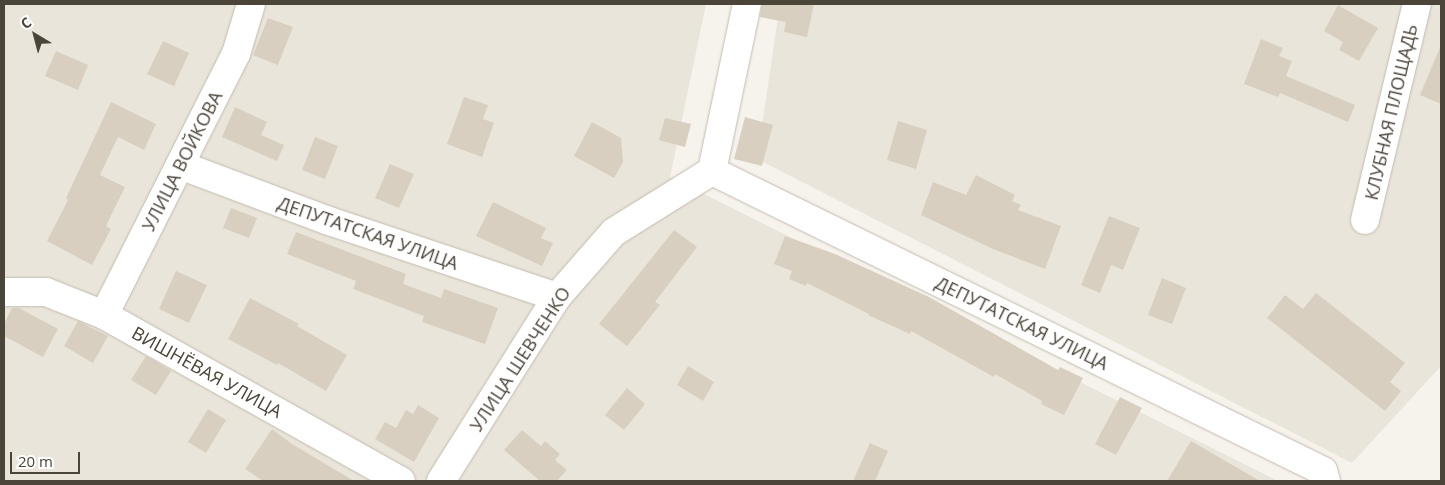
<!DOCTYPE html>
<html>
<head>
<meta charset="utf-8">
<style>
  body { margin:0 }
  #map { position:relative; width:1445px; height:485px; overflow:hidden; background:#f6f3ec; font-family:"Open Sans",sans-serif }
  div>[style] { position:absolute }
  .residential>* { inset:0; background:#eae5da }
  .building>* { inset:0; background:#d8cfc1 }
  .roads { filter:drop-shadow(0 0 1px #c2bbae) drop-shadow(0 0 1px #c2bbae) }
  .minor>* { height:28px; margin:-14px; padding:0 14px; transform-origin:14px; border-radius:14px; background:#fff }
  span { translate:-50% -50%; white-space:nowrap; text-align:center; line-height:1.15; -webkit-text-stroke:4.5px #fff; paint-order:stroke }
  .street-label { font-size:18px; color:#4b4439 }
  .frame { position:absolute; inset:0; border:5px solid #4b4439; pointer-events:none }
  .north { position:absolute; left:10px; top:10px; width:50px; height:50px; -webkit-text-stroke:4px #fff; paint-order:stroke; rotate:323deg; font-size:14px; font-weight:700; line-height:20px; text-align:center; color:#4b4439 }
  .north::after { content:''; display:block; margin:auto; width:18px; height:22px; background:#4b4439; clip-path:polygon(50% 0,100% 100%,50% 72%,0 100%) }
  .scale { position:absolute; left:10px; top:452px; width:70px; height:22px; box-sizing:border-box; border:2px solid #4b4439; border-top:0; padding-left:6px; font-size:15px; line-height:18px; white-space:nowrap; color:#4b4439; -webkit-text-stroke:4px #fff; paint-order:stroke }
</style>
</head>
<body>
<div id="map">
  <div class="residential">
    <i style="clip-path:polygon(4px 4px,706px 4px,670px 177px,1278px 481px,4px 481px)"></i>
    <i style="clip-path:polygon(780px 4px,1441px 4px,1441px 366px,1352px 463px,757px 159px)"></i>
  </div>
  <div class="building">
    <i style="clip-path:polygon(762px 4px,814px 4px,807px 37px,784px 32px,786px 22px,760px 17px)"></i>
    <i style="clip-path:polygon(1338px 5px,1378px 28px,1359px 61px,1339px 50px,1343px 42px,1324px 31px)"></i>
    <i style="clip-path:polygon(268px 18px,293px 27px,278px 65px,253px 55px)"></i>
    <i style="clip-path:polygon(1261px 39px,1283px 48px,1279px 56px,1292px 61px,1286px 76px,1355px 105px,1348px 122px,1280px 93px,1278px 97px,1244px 84px)"></i>
    <i style="clip-path:polygon(163px 41px,189px 53px,174px 86px,147px 74px)"></i>
    <i style="clip-path:polygon(1441px 45px,1441px 104px,1420px 95px)"></i>
    <i style="clip-path:polygon(56px 51px,88px 65px,78px 90px,45px 76px)"></i>
    <i style="clip-path:polygon(464px 97px,488px 105px,483px 119px,494px 123px,482px 157px,447px 144px)"></i>
    <i style="clip-path:polygon(111px 102px,156px 124px,144px 150px,118px 137px,100px 175px,125px 187px,106px 226px,111px 229px,92px 265px,47px 241px,68px 200px,66px 198px)"></i>
    <i style="clip-path:polygon(235px 107px,267px 122px,261px 135px,284px 145px,277px 161px,222px 137px)"></i>
    <i style="clip-path:polygon(745px 117px,773px 125px,762px 166px,734px 159px)"></i>
    <i style="clip-path:polygon(665px 118px,691px 124px,685px 147px,659px 140px)"></i>
    <i style="clip-path:polygon(898px 121px,927px 130px,916px 169px,887px 160px)"></i>
    <i style="clip-path:polygon(592px 122px,621px 138px,623px 162px,614px 178px,574px 156px)"></i>
    <i style="clip-path:polygon(315px 137px,338px 146px,325px 179px,302px 170px)"></i>
    <i style="clip-path:polygon(390px 164px,414px 174px,399px 208px,375px 198px)"></i>
    <i style="clip-path:polygon(976px 175px,1015px 195px,1012px 201px,1021px 205px,1018px 210px,1061px 226px,1045px 269px,993px 249px,921px 215px,933px 182px,966px 195px)"></i>
    <i style="clip-path:polygon(493px 202px,546px 228px,541px 238px,553px 243px,542px 266px,476px 236px)"></i>
    <i style="clip-path:polygon(231px 208px,257px 218px,249px 238px,223px 228px)"></i>
    <i style="clip-path:polygon(1109px 216px,1140px 228px,1123px 270px,1111px 265px,1100px 293px,1081px 285px)"></i>
    <i style="clip-path:polygon(674px 230px,697px 247px,655px 302px,660px 305px,627px 346px,599px 324px)"></i>
    <i style="clip-path:polygon(296px 232px,406px 274px,403px 284px,441px 298px,444px 289px,498px 308px,485px 344px,422px 322px,424px 316px,353px 289px,356px 281px,287px 254px)"></i>
    <i style="clip-path:polygon(785px 236px,835px 254px,929px 297px,1058px 370px,1060px 367px,1083px 378px,1064px 415px,1041px 404px,1042px 401px,995px 374px,994px 377px,911px 331px,910px 334px,868px 315px,869px 314px,807px 283px,806px 286px,789px 279px,792px 271px,774px 264px)"></i>
    <i style="clip-path:polygon(176px 271px,207px 285px,189px 323px,159px 309px)"></i>
    <i style="clip-path:polygon(1162px 278px,1186px 288px,1172px 324px,1148px 315px)"></i>
    <i style="clip-path:polygon(1316px 293px,1405px 363px,1390px 382px,1401px 391px,1385px 411px,1267px 318px,1285px 295px,1303px 309px)"></i>
    <i style="clip-path:polygon(250px 298px,299px 324px,297px 326px,347px 355px,326px 391px,278px 363px,277px 365px,228px 339px)"></i>
    <i style="clip-path:polygon(12px 308px,19px 308px,58px 329px,43px 357px,4px 336px,4px 324px)"></i>
    <i style="clip-path:polygon(78px 321px,108px 336px,93px 363px,64px 346px)"></i>
    <i style="clip-path:polygon(146px 356px,171px 371px,156px 395px,131px 380px)"></i>
    <i style="clip-path:polygon(688px 366px,714px 382px,703px 401px,677px 385px)"></i>
    <i style="clip-path:polygon(627px 388px,645px 404px,624px 430px,605px 415px)"></i>
    <i style="clip-path:polygon(1120px 397px,1142px 408px,1116px 455px,1095px 444px)"></i>
    <i style="clip-path:polygon(418px 405px,439px 418px,414px 462px,375px 439px,385px 422px,396px 428px,406px 410px,413px 414px)"></i>
    <i style="clip-path:polygon(208px 409px,226px 420px,206px 453px,188px 442px)"></i>
    <i style="clip-path:polygon(272px 429px,292px 444px,354px 481px,263px 481px,245px 469px)"></i>
    <i style="clip-path:polygon(522px 430px,541px 446px,545px 441px,560px 454px,555px 460px,567px 470px,557px 481px,540px 481px,504px 450px)"></i>
    <i style="clip-path:polygon(1191px 441px,1260px 481px,1167px 481px)"></i>
    <i style="clip-path:polygon(870px 443px,888px 451px,875px 481px,853px 481px)"></i>
  </div>
  <div class="roads">
    <div class="minor">
      <i style="left:180px;top:165px;width:159px;rotate:20.6deg"></i>
      <i style="left:329px;top:221px;width:240px;rotate:18.4deg"></i>
      <i style="left:712px;top:171px;width:681px;rotate:26.15deg"></i>
      <i style="left:1323px;top:471px;width:10px;rotate:73deg"></i>
      <i style="left:1365px;top:220px;width:222px;rotate:-76.5deg"></i>
      <i style="left:4px;top:292px;width:42px"></i>
      <i style="left:46px;top:292px;width:62px;rotate:21.6deg"></i>
      <i style="left:104px;top:315px;width:340px;rotate:29.2deg"></i>
      <i style="left:104px;top:315px;width:292px;rotate:-63.2deg"></i>
      <i style="left:236px;top:54px;width:52px;rotate:-73.3deg"></i>
      <i style="left:441px;top:481px;width:218px;rotate:-57.8deg"></i>
      <i style="left:557px;top:297px;width:86px;rotate:-48.8deg"></i>
      <i style="left:614px;top:232px;width:115px;rotate:-31.9deg"></i>
      <i style="left:712px;top:171px;width:171px;rotate:-78.2deg"></i>
    </div>
  </div>
  <div class="street-label">
    <span style="left:1391px;top:112px;rotate:-77deg">КЛУБНАЯ ПЛОЩАДЬ</span>
    <span style="left:182px;top:161px;rotate:-63deg">УЛИЦА ВОЙКОВА</span>
    <span style="left:368px;top:233px;rotate:19deg">ДЕПУТАТСКАЯ УЛИЦА</span>
    <span style="left:1022px;top:323px;rotate:26deg">ДЕПУТАТСКАЯ УЛИЦА</span>
    <span style="left:520px;top:359px;rotate:-57deg">УЛИЦА ШЕВЧЕНКО</span>
    <span style="left:207px;top:372px;rotate:29deg">ВИШНЁВАЯ УЛИЦА</span>
  </div>
  <div class="frame"></div>
  <div class="north">С</div>
  <div class="scale">20 m</div>
</div>
</body>
</html>
